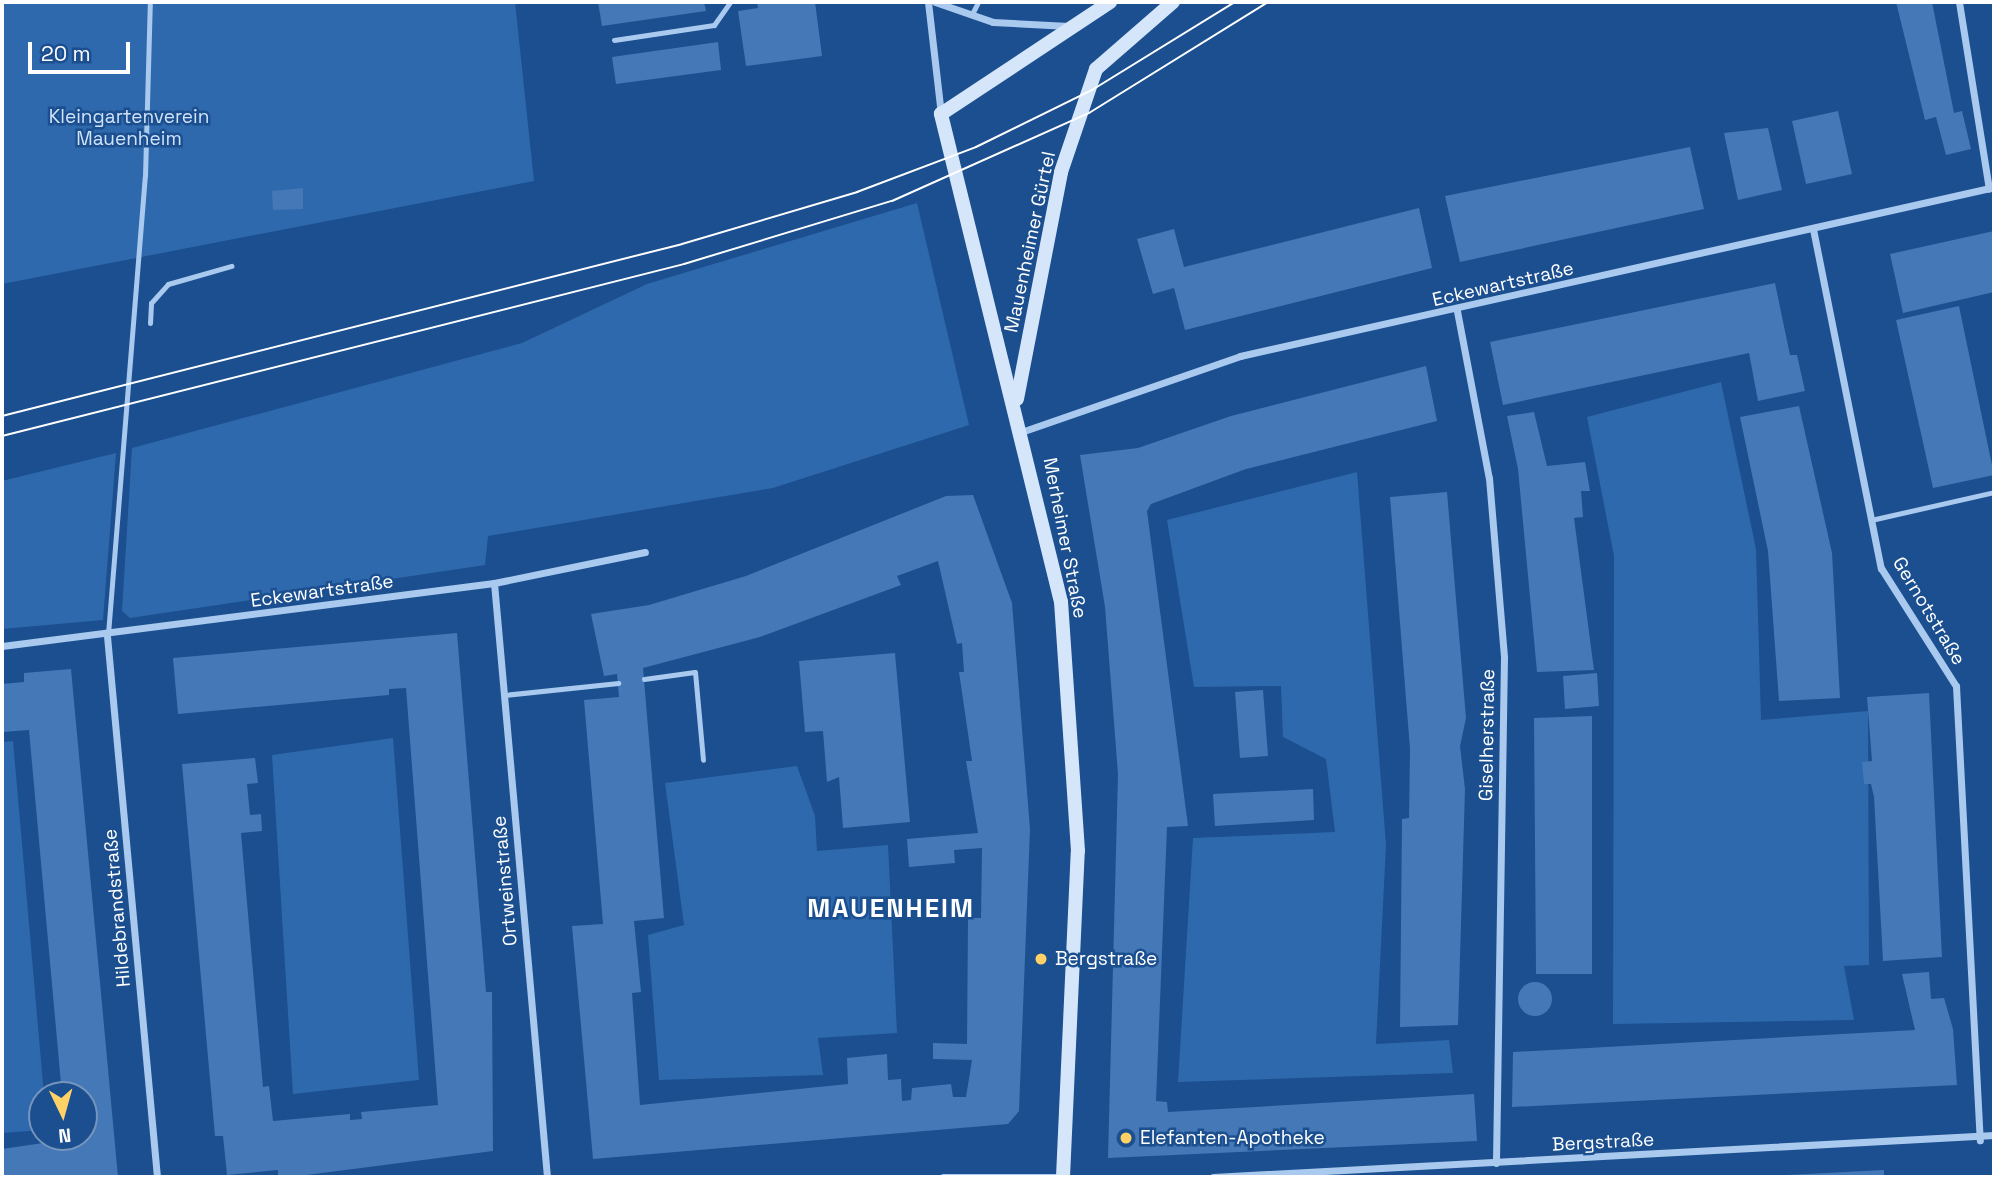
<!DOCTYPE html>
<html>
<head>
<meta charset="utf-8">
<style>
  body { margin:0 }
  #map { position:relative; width:1996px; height:1179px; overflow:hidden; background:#1b4f8f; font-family:"Space Grotesk",sans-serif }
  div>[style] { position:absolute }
  .green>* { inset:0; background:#2e69ad }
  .building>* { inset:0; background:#4478b7 }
  .round { border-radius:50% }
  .service>* { height:5px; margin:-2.5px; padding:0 2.5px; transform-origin:2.5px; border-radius:2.5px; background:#a9c9ee }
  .minor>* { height:7px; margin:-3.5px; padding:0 3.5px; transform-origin:3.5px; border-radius:3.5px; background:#a9c9ee }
  .secondary>* { height:14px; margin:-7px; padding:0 7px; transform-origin:7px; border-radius:7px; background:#d6e6fa }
  .tram>* { height:2px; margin:-1px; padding:0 1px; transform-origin:1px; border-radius:1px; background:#fff }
  .dots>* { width:19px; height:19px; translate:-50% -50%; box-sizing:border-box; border:4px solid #1b4f8f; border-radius:50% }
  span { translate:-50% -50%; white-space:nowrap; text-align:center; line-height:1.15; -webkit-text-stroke:5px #1b4f8f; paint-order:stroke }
  .park-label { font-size:19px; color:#cfe3fa }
  .street-label { font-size:19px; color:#fff }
  .poi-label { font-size:19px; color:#fff }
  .left { translate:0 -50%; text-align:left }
  .district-label { font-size:26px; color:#fff; font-weight:700; letter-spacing:2px }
  .frame { position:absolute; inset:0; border:4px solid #fff; pointer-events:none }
  .north { position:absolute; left:28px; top:1081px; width:70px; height:70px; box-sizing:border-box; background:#1b4f8f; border:2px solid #7695bc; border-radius:50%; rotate:175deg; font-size:19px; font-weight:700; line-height:28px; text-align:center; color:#fff }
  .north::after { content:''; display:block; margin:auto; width:24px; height:32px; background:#ffd166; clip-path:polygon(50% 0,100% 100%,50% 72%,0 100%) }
  .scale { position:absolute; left:28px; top:42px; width:102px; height:32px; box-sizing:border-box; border:4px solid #fff; border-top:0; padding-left:9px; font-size:21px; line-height:24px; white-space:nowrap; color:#fff; -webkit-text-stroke:5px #1b4f8f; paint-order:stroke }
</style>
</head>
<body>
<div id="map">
  <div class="green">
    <i style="clip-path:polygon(2px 2px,515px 2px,534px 181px,2px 284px)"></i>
    <i style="clip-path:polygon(917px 203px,969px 425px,773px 488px,488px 536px,485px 565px,130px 618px,122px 611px,132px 448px,522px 343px,647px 284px)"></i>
    <i style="clip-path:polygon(1721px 382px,1756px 549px,1761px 720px,1868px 711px,1869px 965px,1844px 966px,1854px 1020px,1613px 1024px,1614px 556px,1587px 417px)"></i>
    <i style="clip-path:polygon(116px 453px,103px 620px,2px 629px,2px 481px)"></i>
    <i style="clip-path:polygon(1357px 472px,1386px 845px,1376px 1044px,1449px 1040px,1453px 1073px,1178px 1082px,1193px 838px,1335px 832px,1326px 759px,1283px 737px,1281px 686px,1194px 687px,1167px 520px)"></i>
    <i style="clip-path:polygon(393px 738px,419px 1080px,293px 1094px,272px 755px)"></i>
    <i style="clip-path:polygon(13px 741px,44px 1095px,42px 1130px,2px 1133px,2px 742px)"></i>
    <i style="clip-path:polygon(797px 766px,815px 816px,817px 851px,888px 845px,897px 1033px,818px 1038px,823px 1075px,659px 1080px,648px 935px,684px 925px,665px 783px)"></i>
  </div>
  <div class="building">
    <i style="clip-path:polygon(598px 2px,704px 2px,706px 11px,602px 26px)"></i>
    <i style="clip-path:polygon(757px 2px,815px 2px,822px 56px,746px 66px,738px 11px,758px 8px)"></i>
    <i style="clip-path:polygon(1896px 2px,1932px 2px,1954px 113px,1962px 111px,1971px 149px,1946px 155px,1936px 117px,1925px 120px)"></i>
    <i style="clip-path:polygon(718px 42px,721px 70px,616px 84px,612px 57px)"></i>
    <i style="clip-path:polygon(1838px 111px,1852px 174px,1806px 184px,1792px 121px)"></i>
    <i style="clip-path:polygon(1768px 128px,1782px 190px,1738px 200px,1724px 133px)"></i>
    <i style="clip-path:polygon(1690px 147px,1704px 209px,1460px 262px,1445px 196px)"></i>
    <i style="clip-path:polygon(303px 188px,303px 209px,273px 210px,272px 191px)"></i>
    <i style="clip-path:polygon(1419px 208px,1432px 268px,1185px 330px,1174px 288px,1153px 294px,1137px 239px,1174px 229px,1184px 267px)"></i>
    <i style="clip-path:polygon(1994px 231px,1994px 292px,1903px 313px,1890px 254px)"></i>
    <i style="clip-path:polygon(1775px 283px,1790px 355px,1797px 355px,1805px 391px,1758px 401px,1749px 353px,1503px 405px,1490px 342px)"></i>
    <i style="clip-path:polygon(1959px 306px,1994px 475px,1933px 488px,1896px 320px)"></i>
    <i style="clip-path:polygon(1426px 366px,1437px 421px,1246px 469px,1151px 504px,1147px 511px,1188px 826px,1167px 827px,1156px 1101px,1167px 1102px,1168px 1112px,1474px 1094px,1477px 1141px,1108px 1158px,1118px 774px,1105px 607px,1080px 455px,1138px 448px,1231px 416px)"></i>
    <i style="clip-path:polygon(1799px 406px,1832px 553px,1840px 698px,1779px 701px,1768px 551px,1740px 417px)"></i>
    <i style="clip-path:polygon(1534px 412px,1547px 466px,1585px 462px,1590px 491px,1581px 491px,1583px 517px,1574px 518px,1594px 670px,1537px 672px,1518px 469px,1507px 416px)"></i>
    <i style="clip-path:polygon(1447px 492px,1466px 718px,1460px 746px,1465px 789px,1458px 1025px,1400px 1027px,1402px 819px,1409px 818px,1410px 749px,1390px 497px)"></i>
    <i style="clip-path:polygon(evenodd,973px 495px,1012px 603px,1030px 829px,1019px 1111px,1008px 1124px,593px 1159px,572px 926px,603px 924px,584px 700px,619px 697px,617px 674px,604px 676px,591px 614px,649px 605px,746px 576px,946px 496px,973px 495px,938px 561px,957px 644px,962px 643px,964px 672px,959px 672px,972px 761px,966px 761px,978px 833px,907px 839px,909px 867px,955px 863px,954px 850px,982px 848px,981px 918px,968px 918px,967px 1044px,933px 1043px,933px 1059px,972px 1060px,966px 1097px,953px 1097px,951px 1084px,912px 1088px,911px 1100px,902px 1101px,901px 1079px,888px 1080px,887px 1054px,847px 1058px,848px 1084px,640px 1105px,632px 993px,641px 992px,634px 921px,664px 918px,643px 668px,760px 637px,901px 585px,897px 576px,938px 561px)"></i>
    <i style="clip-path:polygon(457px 633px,486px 992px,492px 992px,493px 1151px,291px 1177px,278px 1177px,278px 1170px,227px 1175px,223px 1136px,215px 1136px,182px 764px,255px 758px,258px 783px,247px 784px,250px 815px,261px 814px,262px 831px,241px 833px,263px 1087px,269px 1086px,273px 1121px,350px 1114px,350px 1120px,362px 1119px,361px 1112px,438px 1105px,406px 688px,389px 689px,389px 695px,178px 714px,173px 658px)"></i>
    <i style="clip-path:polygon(895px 653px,910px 822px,843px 828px,839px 777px,827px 782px,823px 731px,805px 732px,799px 661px)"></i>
    <i style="clip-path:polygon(71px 669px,118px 1177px,2px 1177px,2px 1149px,84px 1137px,84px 1095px,62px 1095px,29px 730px,2px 732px,2px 684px,24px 682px,24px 673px)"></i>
    <i style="clip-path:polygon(1597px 673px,1599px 706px,1565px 709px,1563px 676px)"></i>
    <i style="clip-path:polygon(1263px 690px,1268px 756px,1240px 758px,1235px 692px)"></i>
    <i style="clip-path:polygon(1929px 693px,1942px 957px,1883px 961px,1874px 797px,1871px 784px,1864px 784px,1862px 762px,1872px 761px,1867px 697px)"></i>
    <i style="clip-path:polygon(1592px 716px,1592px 974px,1536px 974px,1534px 718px)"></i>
    <i style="clip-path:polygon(1313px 789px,1314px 820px,1215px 826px,1213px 794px)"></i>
    <i style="clip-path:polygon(1929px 972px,1931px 999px,1944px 998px,1953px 1029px,1957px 1085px,1512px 1107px,1513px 1052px,1915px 1030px,1902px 974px)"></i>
    <i class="round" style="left:1518px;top:982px;width:34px;height:34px"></i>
    <i style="clip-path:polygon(1884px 1170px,1884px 1177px,1787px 1177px,1787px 1175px)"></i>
  </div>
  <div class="service">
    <i style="left:972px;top:14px;width:13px;rotate:-63deg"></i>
    <i style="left:614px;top:40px;width:101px;rotate:-8.5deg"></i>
    <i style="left:714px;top:25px;width:28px;rotate:-55deg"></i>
    <i style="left:150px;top:323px;width:20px;rotate:-87deg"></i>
    <i style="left:151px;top:303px;width:25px;rotate:-48deg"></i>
    <i style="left:168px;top:284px;width:66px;rotate:-15.9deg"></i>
    <i style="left:1871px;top:520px;width:126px;rotate:-12.8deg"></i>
    <i style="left:108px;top:634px;width:459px;rotate:-85.4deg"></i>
    <i style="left:145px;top:176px;width:174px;rotate:-88.4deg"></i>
    <i style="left:644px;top:679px;width:51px;rotate:-7.8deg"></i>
    <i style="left:695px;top:672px;width:88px;rotate:84.8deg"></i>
    <i style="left:504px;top:695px;width:115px;rotate:-6deg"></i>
  </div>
  <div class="minor">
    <i style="left:928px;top:2px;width:113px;rotate:83.4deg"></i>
    <i style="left:935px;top:2px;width:61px;rotate:19deg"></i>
    <i style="left:993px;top:22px;width:76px;rotate:3deg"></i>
    <i style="left:1959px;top:2px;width:189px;rotate:80.9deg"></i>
    <i style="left:1813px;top:229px;width:346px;rotate:78.7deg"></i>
    <i style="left:1881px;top:568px;width:140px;rotate:57.6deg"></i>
    <i style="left:1956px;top:686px;width:455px;rotate:87deg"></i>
    <i style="left:1457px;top:311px;width:170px;rotate:79.2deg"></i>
    <i style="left:1489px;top:478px;width:180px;rotate:85.2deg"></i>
    <i style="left:1504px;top:657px;width:506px;rotate:90.91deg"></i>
    <i style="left:1024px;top:431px;width:229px;rotate:-19.1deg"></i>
    <i style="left:1240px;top:356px;width:773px;rotate:-12.63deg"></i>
    <i style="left:494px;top:583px;width:596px;rotate:84.9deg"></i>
    <i style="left:107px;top:636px;width:543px;rotate:84.72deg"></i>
    <i style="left:2px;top:646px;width:496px;rotate:-7.3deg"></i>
    <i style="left:494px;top:583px;width:154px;rotate:-11.6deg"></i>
    <i style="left:943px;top:1177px;width:117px"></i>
    <i style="left:1213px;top:1177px;width:782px;rotate:-3.08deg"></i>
  </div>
  <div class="secondary">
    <i style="left:1017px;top:399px;width:231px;rotate:-79deg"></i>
    <i style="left:1061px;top:172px;width:109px;rotate:-71.2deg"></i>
    <i style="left:1096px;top:69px;width:102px;rotate:-41deg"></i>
    <i style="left:1063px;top:1177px;width:326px;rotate:-87.4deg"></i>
    <i style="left:1078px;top:851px;width:250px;rotate:-93.9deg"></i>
    <i style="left:1061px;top:602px;width:503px;rotate:-103.82deg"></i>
    <i style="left:941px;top:114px;width:203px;rotate:-33.5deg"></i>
  </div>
  <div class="tram">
    <i style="left:2px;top:416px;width:701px;rotate:-14.19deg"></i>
    <i style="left:682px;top:244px;width:183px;rotate:-16.5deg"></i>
    <i style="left:857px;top:192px;width:127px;rotate:-20.7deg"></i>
    <i style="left:976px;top:147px;width:129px;rotate:-26.2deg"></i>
    <i style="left:1092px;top:90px;width:168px;rotate:-31.6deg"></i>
    <i style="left:2px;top:436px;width:703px;rotate:-14.15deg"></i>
    <i style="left:684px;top:264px;width:217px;rotate:-16.9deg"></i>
    <i style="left:892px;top:201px;width:216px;rotate:-24.1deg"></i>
    <i style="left:1089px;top:113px;width:211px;rotate:-31.8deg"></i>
  </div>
  <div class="dots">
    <i style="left:1041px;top:959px;background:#ffd166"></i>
    <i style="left:1126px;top:1138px;background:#ffd166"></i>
  </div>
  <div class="park-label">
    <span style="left:129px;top:128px">Kleingartenverein<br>Mauenheim</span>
  </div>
  <div class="street-label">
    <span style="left:1030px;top:242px;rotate:-78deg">Mauenheimer Gürtel</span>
    <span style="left:1503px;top:284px;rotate:-13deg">Eckewartstraße</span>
    <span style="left:1065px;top:538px;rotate:79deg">Merheimer Straße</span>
    <span style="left:322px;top:591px;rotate:-8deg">Eckewartstraße</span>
    <span style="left:1929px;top:611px;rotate:59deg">Gernotstraße</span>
    <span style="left:1487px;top:735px;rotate:-89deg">Giselherstraße</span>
    <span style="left:505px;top:881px;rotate:-95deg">Ortweinstraße</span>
    <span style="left:117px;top:908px;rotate:-95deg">Hildebrandstraße</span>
    <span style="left:1603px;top:1142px;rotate:-3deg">Bergstraße</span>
  </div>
  <div class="poi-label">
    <span class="left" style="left:1055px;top:959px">Bergstraße</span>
    <span class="left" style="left:1140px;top:1138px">Elefanten-Apotheke</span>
  </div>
  <div class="district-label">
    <span style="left:891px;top:909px">MAUENHEIM</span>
  </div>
  <div class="frame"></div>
  <div class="north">N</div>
  <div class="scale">20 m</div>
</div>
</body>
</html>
